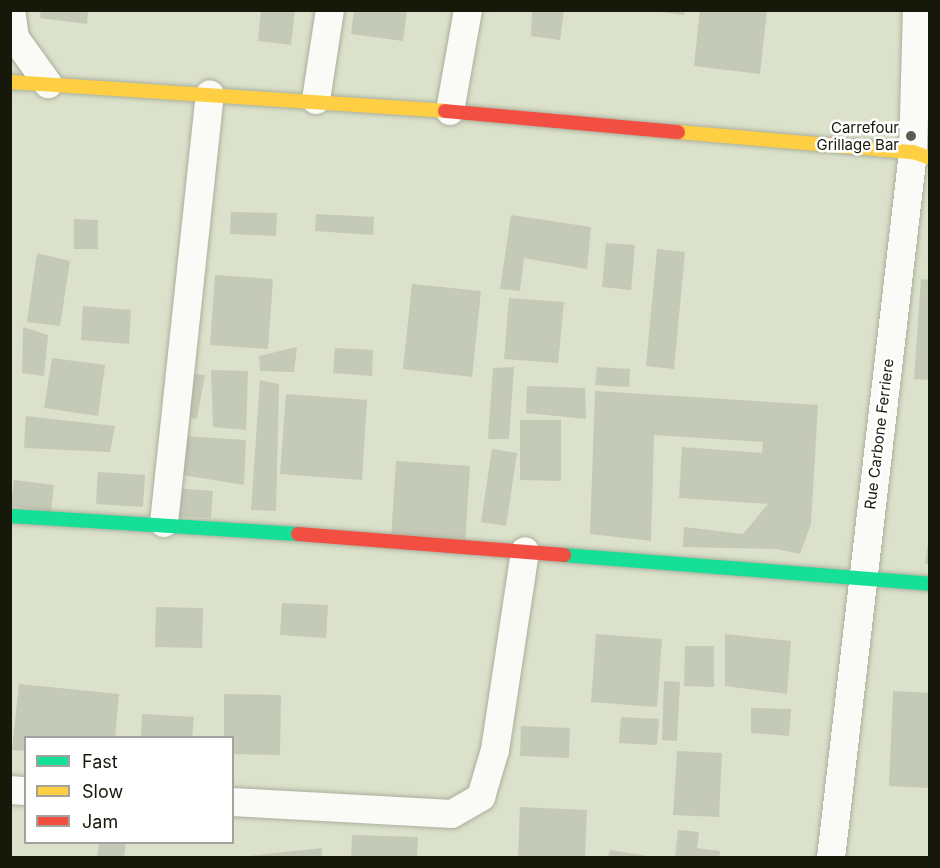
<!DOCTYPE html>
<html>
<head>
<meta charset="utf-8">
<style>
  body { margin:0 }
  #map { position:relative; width:940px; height:868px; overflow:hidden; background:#dbe1ca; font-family:Inter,sans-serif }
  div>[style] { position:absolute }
  .building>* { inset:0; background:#c5c9b7 }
  .roads { filter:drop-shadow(0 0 2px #aaaf9d) drop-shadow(0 0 2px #aaaf9d) }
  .street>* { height:28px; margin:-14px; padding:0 14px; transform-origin:14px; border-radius:14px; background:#fafaf7 }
  .fast>* { height:14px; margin:-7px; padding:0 7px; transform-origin:7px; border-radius:7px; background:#16e098 }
  .slow>* { height:14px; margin:-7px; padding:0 7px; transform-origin:7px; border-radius:7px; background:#ffcf43 }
  .jam>* { height:14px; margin:-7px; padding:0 7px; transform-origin:7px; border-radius:7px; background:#f24e42 }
  .dots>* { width:16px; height:16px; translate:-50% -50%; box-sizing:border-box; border:3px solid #fff; border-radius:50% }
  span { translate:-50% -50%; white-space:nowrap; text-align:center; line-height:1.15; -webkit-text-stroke:5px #fff; paint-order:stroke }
  .poi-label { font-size:15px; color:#16190a }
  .right { translate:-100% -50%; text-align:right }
  .street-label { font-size:15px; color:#16190a }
  .frame { position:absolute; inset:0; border:12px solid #16190a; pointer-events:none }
  .legend { position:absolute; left:24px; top:736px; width:210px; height:108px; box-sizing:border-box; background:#fff; border:2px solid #a2a39d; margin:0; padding:8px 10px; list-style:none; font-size:18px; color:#16190a }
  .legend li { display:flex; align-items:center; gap:12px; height:30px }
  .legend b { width:30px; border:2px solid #a2a39d }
</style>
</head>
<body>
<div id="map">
  <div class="building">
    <i style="clip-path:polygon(41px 10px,88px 10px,87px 24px,40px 18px)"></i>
    <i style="clip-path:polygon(261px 10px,295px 10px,291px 45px,258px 41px)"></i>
    <i style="clip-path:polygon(354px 10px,407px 10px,403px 41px,351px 34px)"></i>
    <i style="clip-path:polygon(532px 10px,564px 10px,560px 40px,531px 36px)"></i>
    <i style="clip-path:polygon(646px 10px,685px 10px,684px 15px)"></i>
    <i style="clip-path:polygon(700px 10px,767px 10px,760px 74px,694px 66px)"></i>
    <i style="clip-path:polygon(231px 212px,277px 213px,276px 236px,230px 234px)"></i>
    <i style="clip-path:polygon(316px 214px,374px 217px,373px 235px,315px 231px)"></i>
    <i style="clip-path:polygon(511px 215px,591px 227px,587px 269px,524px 258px,520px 291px,500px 289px)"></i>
    <i style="clip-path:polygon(74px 219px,98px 220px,98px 249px,74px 249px)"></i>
    <i style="clip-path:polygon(606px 243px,635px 245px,631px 290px,602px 287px)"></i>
    <i style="clip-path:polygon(657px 249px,685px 252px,674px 369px,646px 366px)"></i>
    <i style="clip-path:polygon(37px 253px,70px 261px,60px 326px,27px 322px)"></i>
    <i style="clip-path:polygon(215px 275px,273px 279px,268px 349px,210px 345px)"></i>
    <i style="clip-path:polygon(921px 279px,930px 280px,930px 380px,914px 379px)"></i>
    <i style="clip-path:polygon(412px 284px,481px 291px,472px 377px,403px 369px)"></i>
    <i style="clip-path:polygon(509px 298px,564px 302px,558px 363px,504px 359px)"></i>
    <i style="clip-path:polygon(83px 306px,131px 310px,129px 344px,81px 340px)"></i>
    <i style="clip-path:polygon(23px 327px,48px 335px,44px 376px,22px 373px)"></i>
    <i style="clip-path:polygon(297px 347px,294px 372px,260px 371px,259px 356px)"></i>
    <i style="clip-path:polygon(335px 348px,373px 350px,372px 376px,333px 373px)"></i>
    <i style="clip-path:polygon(52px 358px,105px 365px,98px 416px,44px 408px)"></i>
    <i style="clip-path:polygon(514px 367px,509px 439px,488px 439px,493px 368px)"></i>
    <i style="clip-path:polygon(597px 367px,630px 369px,629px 387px,595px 385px)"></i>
    <i style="clip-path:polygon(211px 370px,248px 371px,246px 430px,213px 427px)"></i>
    <i style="clip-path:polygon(177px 373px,205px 375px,197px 419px,172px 414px)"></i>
    <i style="clip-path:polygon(260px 380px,279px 384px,276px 511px,251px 510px)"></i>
    <i style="clip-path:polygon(527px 386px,585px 388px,586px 419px,526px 413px)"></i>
    <i style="clip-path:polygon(595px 391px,818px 405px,811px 524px,800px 554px,777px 549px,683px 547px,684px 527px,743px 534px,768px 504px,679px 498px,682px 447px,762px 453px,763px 442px,654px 435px,651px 541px,590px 534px)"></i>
    <i style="clip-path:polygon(286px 394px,367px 400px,362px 480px,280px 474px)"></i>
    <i style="clip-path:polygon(26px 416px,115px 426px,110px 452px,24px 448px)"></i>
    <i style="clip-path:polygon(520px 420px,561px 420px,561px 481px,520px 480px)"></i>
    <i style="clip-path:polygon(183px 436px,246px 440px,244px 485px,182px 475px)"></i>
    <i style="clip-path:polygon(492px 449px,517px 453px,506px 526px,481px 522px)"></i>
    <i style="clip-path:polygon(396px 461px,470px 466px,465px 544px,391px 540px)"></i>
    <i style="clip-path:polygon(98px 472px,145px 475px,143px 507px,96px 504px)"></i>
    <i style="clip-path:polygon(14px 480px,54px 485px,51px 511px,11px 506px)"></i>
    <i style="clip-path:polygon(173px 488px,213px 491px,211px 518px,171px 516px)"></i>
    <i style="clip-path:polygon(928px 543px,930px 543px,930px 564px,925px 564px)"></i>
    <i style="clip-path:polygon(282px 603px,328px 605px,326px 638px,280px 635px)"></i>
    <i style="clip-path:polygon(156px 607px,203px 608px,202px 648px,155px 647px)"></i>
    <i style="clip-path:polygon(596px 634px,662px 639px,657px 707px,591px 702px)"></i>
    <i style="clip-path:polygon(725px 634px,791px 641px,787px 694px,725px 686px)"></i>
    <i style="clip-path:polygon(685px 646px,714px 646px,714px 687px,684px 686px)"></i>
    <i style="clip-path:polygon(664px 681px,680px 682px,677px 741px,662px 740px)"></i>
    <i style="clip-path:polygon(19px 684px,119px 694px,115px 738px,26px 738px,26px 751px,12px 750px)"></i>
    <i style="clip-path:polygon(893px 691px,930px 693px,930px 788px,889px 786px)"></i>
    <i style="clip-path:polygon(224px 694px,281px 695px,280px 755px,232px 754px,232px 738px,224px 738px)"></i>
    <i style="clip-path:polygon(751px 708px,791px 709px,789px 736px,751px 733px)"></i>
    <i style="clip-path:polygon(142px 714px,194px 717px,192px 738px,141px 738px)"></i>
    <i style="clip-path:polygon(621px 717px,659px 719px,657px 745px,619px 743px)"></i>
    <i style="clip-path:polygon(521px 726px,570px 728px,569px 758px,520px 756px)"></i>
    <i style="clip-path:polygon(677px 751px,722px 753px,719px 817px,673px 815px)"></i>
    <i style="clip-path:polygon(520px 807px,587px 810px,585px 858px,518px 858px)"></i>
    <i style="clip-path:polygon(678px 830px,699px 832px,697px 848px,720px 851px,719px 858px,675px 858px)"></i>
    <i style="clip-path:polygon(352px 835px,418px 837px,417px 858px,351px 858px)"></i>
    <i style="clip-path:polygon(99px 842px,126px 842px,124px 858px,97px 858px)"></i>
    <i style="clip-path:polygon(322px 848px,322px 858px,250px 858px,250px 856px)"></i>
    <i style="clip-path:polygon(610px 850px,648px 856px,648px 858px,608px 858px)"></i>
  </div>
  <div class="roads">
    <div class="street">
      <i style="left:11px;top:10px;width:28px;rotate:82deg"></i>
      <i style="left:15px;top:38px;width:57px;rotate:54.3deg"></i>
      <i style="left:316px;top:100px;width:91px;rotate:-81.2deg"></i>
      <i style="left:450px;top:111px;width:103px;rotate:-79.9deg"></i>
      <i style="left:164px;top:523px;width:431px;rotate:-83.9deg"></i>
      <i style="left:10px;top:790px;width:16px;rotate:4deg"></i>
      <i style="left:232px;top:802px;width:220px;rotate:3.1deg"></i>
      <i style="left:452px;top:814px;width:34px;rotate:-30deg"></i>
      <i style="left:481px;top:797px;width:49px;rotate:-73.4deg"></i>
      <i style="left:495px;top:750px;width:201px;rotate:-81.4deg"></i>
      <i style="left:831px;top:858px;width:711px;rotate:-83.37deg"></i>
      <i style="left:913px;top:152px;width:142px;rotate:-88.4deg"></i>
    </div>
    <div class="fast">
      <i style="left:10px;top:516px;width:289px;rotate:3.6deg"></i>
      <i style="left:564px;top:555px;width:367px;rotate:4.5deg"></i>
    </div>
    <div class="slow">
      <i style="left:10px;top:82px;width:436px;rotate:3.8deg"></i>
      <i style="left:678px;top:132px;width:236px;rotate:4.9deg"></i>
      <i style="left:913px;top:152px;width:18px;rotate:19deg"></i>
    </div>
    <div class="jam">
      <i style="left:445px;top:111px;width:234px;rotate:5.2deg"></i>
      <i style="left:298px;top:534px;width:267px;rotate:4.5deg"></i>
    </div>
  </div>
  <div class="dots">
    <i style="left:911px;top:136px;background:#5b5f4d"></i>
  </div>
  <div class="poi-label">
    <span class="right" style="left:899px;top:136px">Carrefour<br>Grillage Bar</span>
  </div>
  <div class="street-label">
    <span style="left:879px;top:434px;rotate:-83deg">Rue Carbone Ferriere</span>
  </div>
  <div class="frame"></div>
  <ul class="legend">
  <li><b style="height:8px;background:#16e098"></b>Fast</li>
  <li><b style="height:8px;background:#ffcf43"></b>Slow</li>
  <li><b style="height:8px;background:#f24e42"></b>Jam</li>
  </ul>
</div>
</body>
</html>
